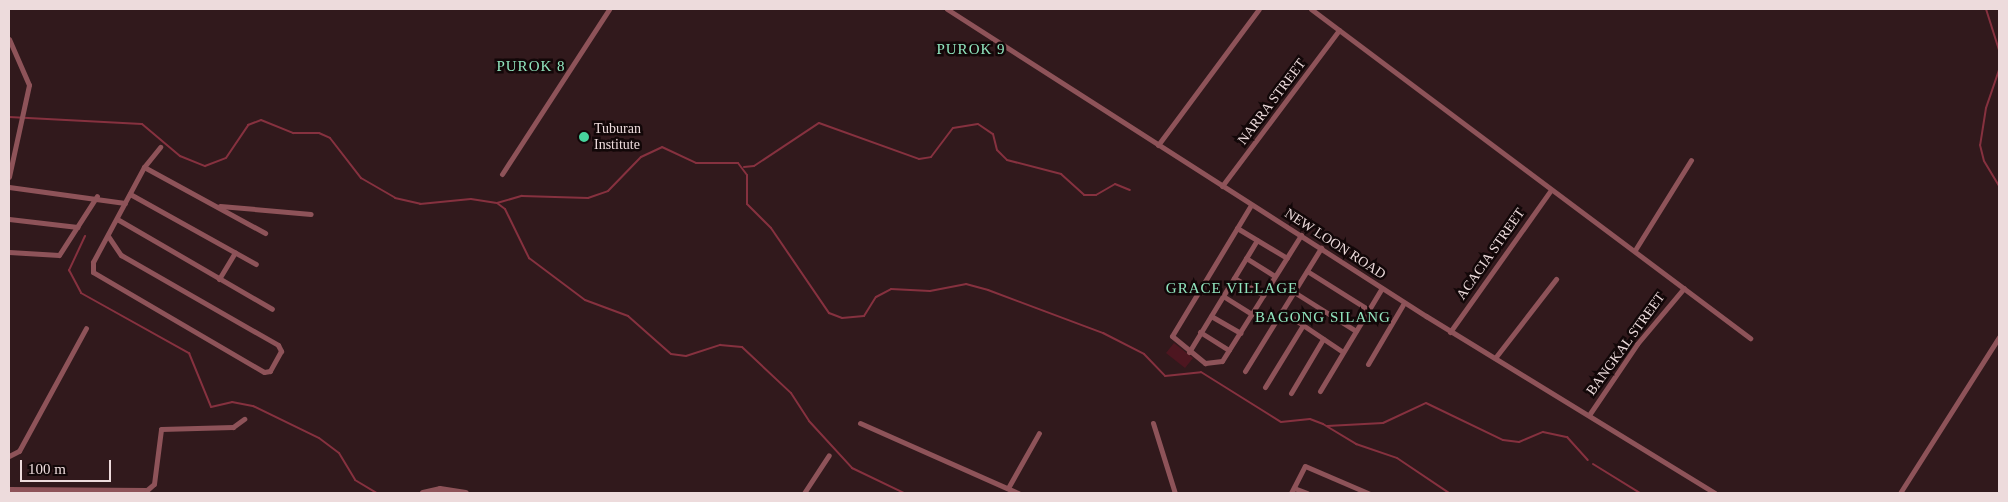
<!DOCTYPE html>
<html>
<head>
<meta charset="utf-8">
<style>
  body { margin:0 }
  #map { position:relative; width:2008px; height:502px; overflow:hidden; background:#31191c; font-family:Georgia,serif }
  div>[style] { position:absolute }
  .green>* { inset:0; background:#4d1620 }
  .stream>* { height:2px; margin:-1px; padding:0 1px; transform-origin:1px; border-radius:1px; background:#86313f }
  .minor>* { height:5px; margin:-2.5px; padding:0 2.5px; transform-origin:2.5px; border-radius:2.5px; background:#8e5359 }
  .tertiary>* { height:6px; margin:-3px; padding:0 3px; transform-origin:3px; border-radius:3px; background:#8e5359 }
  .dots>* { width:14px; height:14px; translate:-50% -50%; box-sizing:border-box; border:2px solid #120708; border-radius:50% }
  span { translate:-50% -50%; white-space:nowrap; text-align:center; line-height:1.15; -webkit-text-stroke:5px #120708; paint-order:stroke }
  .street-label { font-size:14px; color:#eddbdc }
  .poi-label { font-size:14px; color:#eddbdc }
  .left { translate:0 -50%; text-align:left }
  .neighbourhood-label { font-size:15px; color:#91e6bf; letter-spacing:1px }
  .frame { position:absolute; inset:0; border:10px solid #eddbdc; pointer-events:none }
  .scale { position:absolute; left:20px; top:460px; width:91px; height:22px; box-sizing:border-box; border:2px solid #eddbdc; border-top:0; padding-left:6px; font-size:15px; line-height:18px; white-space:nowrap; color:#eddbdc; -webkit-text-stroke:4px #120708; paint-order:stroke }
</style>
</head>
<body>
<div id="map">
  <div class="green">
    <i style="clip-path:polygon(1174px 343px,1193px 358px,1185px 368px,1166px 353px)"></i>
  </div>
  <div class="stream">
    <i style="left:1986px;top:9px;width:43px;rotate:72.4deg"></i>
    <i style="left:1999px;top:70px;width:40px;rotate:108.9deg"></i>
    <i style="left:1986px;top:108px;width:37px;rotate:99deg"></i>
    <i style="left:1980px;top:145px;width:16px;rotate:76deg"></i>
    <i style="left:1984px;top:161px;width:29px;rotate:59deg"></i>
    <i style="left:9px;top:117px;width:133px;rotate:3deg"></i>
    <i style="left:142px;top:124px;width:50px;rotate:40.1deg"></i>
    <i style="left:180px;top:156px;width:27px;rotate:22deg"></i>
    <i style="left:205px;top:166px;width:22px;rotate:-21deg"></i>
    <i style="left:226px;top:158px;width:40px;rotate:-56deg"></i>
    <i style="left:248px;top:125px;width:14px;rotate:-21deg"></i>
    <i style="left:261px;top:120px;width:35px;rotate:22deg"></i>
    <i style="left:293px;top:133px;width:26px"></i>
    <i style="left:319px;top:133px;width:12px;rotate:24deg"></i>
    <i style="left:330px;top:138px;width:51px;rotate:52.2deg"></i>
    <i style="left:361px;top:178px;width:39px;rotate:30deg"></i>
    <i style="left:395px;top:198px;width:26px;rotate:13deg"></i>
    <i style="left:420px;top:204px;width:51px;rotate:-5.6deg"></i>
    <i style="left:471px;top:199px;width:26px;rotate:9deg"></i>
    <i style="left:497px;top:203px;width:10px;rotate:37deg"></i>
    <i style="left:505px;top:209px;width:55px;rotate:63.9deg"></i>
    <i style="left:529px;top:258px;width:70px;rotate:36.9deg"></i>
    <i style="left:585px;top:300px;width:46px;rotate:20.4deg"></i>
    <i style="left:628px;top:316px;width:57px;rotate:41.5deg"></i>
    <i style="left:671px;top:354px;width:15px;rotate:8deg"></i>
    <i style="left:686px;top:356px;width:36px;rotate:-18deg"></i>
    <i style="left:720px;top:345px;width:22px;rotate:5deg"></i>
    <i style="left:742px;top:347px;width:67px;rotate:43.2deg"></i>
    <i style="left:791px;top:393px;width:33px;rotate:57deg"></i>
    <i style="left:809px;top:421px;width:64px;rotate:47.5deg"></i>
    <i style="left:852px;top:468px;width:58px;rotate:25.7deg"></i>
    <i style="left:744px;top:167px;width:10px;rotate:-6deg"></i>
    <i style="left:754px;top:166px;width:78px;rotate:-33.5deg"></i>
    <i style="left:819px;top:123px;width:106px;rotate:19.8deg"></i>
    <i style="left:919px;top:159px;width:12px;rotate:-9deg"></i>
    <i style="left:931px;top:157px;width:36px;rotate:-53deg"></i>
    <i style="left:953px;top:128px;width:25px;rotate:-9deg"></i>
    <i style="left:978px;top:124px;width:18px;rotate:34deg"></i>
    <i style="left:993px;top:134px;width:16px;rotate:76deg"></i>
    <i style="left:997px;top:150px;width:14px;rotate:45deg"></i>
    <i style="left:1007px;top:160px;width:56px;rotate:14.5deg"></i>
    <i style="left:1061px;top:174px;width:31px;rotate:42deg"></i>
    <i style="left:1084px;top:195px;width:12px"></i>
    <i style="left:1096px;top:195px;width:22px;rotate:-30deg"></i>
    <i style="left:1115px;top:184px;width:16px;rotate:22deg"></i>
    <i style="left:497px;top:203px;width:26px;rotate:-16deg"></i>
    <i style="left:522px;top:196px;width:66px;rotate:1.7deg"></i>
    <i style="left:588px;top:198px;width:21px;rotate:-19deg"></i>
    <i style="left:608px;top:191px;width:47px;rotate:-45.9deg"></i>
    <i style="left:641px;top:157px;width:23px;rotate:-25deg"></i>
    <i style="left:662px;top:147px;width:38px;rotate:25deg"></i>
    <i style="left:696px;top:163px;width:42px"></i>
    <i style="left:738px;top:163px;width:15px;rotate:53deg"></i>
    <i style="left:747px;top:175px;width:29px;rotate:90deg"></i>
    <i style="left:747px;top:204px;width:34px;rotate:45deg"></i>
    <i style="left:771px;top:228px;width:103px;rotate:55.7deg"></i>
    <i style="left:829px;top:313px;width:14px;rotate:21deg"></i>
    <i style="left:842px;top:318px;width:22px;rotate:-5deg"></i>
    <i style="left:864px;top:316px;width:22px;rotate:-58deg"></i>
    <i style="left:876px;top:297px;width:17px;rotate:-28deg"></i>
    <i style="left:891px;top:289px;width:39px;rotate:3deg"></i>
    <i style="left:930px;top:291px;width:37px;rotate:-11deg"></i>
    <i style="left:966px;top:284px;width:23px;rotate:15deg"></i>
    <i style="left:988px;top:290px;width:123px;rotate:20.5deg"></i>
    <i style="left:1103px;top:333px;width:46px;rotate:27.1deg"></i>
    <i style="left:1144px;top:354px;width:30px;rotate:46deg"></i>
    <i style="left:1165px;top:376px;width:36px;rotate:-6deg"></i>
    <i style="left:1201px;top:372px;width:94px;rotate:32deg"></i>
    <i style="left:1281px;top:422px;width:29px;rotate:-6deg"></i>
    <i style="left:1310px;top:419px;width:14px;rotate:21deg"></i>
    <i style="left:1323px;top:424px;width:39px;rotate:31deg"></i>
    <i style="left:1356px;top:444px;width:43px;rotate:18.9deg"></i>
    <i style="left:1397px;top:458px;width:63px;rotate:33.9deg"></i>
    <i style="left:85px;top:236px;width:38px;rotate:115deg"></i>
    <i style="left:69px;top:270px;width:26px;rotate:62deg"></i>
    <i style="left:81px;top:293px;width:124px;rotate:29.1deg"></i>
    <i style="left:189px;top:353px;width:58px;rotate:67.8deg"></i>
    <i style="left:211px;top:407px;width:22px;rotate:-13deg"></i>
    <i style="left:232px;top:402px;width:21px;rotate:11deg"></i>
    <i style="left:253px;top:406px;width:73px;rotate:25.9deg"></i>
    <i style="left:319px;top:438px;width:25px;rotate:37deg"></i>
    <i style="left:339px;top:453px;width:31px;rotate:59deg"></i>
    <i style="left:355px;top:480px;width:26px;rotate:31deg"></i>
    <i style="left:1327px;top:426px;width:56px;rotate:-3.1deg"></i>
    <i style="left:1383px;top:423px;width:47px;rotate:-24.9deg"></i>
    <i style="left:1426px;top:403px;width:85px;rotate:25.7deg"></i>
    <i style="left:1503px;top:440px;width:16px;rotate:7deg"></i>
    <i style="left:1519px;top:442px;width:26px;rotate:-23deg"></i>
    <i style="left:1543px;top:432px;width:25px;rotate:12deg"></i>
    <i style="left:1567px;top:437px;width:31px;rotate:48deg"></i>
    <i style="left:1593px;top:464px;width:55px;rotate:31.7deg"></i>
  </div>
  <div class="minor">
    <i style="left:947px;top:9px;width:569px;rotate:32.66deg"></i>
    <i style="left:1426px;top:316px;width:339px;rotate:31.5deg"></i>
    <i style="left:1311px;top:9px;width:549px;rotate:36.85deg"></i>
    <i style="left:9px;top:39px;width:50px;rotate:66.5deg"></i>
    <i style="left:29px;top:85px;width:94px;rotate:102.3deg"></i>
    <i style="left:1158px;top:145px;width:169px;rotate:-53.4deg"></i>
    <i style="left:144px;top:167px;width:138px;rotate:28.6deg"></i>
    <i style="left:502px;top:174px;width:197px;rotate:-57deg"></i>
    <i style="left:1222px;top:186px;width:195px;rotate:-53.1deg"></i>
    <i style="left:9px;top:187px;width:117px;rotate:7.9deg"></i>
    <i style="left:130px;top:194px;width:144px;rotate:29.1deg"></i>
    <i style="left:1251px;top:205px;width:153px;rotate:121.1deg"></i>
    <i style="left:1172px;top:336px;width:43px;rotate:39.3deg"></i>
    <i style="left:1205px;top:363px;width:17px;rotate:-7deg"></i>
    <i style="left:1222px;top:361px;width:149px;rotate:-57.9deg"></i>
    <i style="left:220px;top:206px;width:91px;rotate:5deg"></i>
    <i style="left:9px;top:219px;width:69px;rotate:6.6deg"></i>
    <i style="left:117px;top:219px;width:179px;rotate:30.1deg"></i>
    <i style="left:1237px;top:228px;width:58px;rotate:31deg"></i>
    <i style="left:108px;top:236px;width:23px;rotate:56deg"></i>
    <i style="left:121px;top:255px;width:181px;rotate:29.8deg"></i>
    <i style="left:278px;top:345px;width:7px;rotate:63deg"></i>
    <i style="left:281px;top:351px;width:23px;rotate:119deg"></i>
    <i style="left:270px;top:371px;width:6px;rotate:171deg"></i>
    <i style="left:264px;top:372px;width:198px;rotate:-149.7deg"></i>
    <i style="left:93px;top:272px;width:10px;rotate:-90deg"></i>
    <i style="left:93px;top:262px;width:108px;rotate:-61.8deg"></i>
    <i style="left:144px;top:167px;width:26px;rotate:-51deg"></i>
    <i style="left:1635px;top:250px;width:106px;rotate:-58.1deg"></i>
    <i style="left:9px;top:252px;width:50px;rotate:3.4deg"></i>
    <i style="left:59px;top:255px;width:70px;rotate:-57.2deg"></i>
    <i style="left:1246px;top:258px;width:34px;rotate:32deg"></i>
    <i style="left:1307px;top:271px;width:73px;rotate:32.2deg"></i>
    <i style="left:1234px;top:278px;width:34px;rotate:30deg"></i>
    <i style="left:219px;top:279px;width:31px;rotate:-59deg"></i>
    <i style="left:1294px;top:292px;width:73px;rotate:32.2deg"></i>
    <i style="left:1223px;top:296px;width:34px;rotate:32deg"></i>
    <i style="left:1282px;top:311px;width:73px;rotate:33.9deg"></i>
    <i style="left:1211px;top:316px;width:34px;rotate:30deg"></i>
    <i style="left:1200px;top:332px;width:34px;rotate:32deg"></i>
    <i style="left:1450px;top:332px;width:174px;rotate:-54.6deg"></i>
    <i style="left:1189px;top:352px;width:131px;rotate:-58.7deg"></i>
    <i style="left:1495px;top:358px;width:100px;rotate:-52.3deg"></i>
    <i style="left:1368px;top:364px;width:71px;rotate:-59.5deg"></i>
    <i style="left:1245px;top:371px;width:145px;rotate:-58.3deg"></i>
    <i style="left:1265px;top:387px;width:73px;rotate:-58.5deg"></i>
    <i style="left:1320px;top:391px;width:120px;rotate:-59deg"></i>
    <i style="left:1291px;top:393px;width:63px;rotate:-59.3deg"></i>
    <i style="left:1589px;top:415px;width:86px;rotate:-55.9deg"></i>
    <i style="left:1637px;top:344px;width:73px;rotate:-50deg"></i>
    <i style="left:860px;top:423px;width:173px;rotate:23.9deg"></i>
    <i style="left:1153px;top:423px;width:73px;rotate:72.6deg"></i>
    <i style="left:9px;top:456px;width:11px;rotate:-27deg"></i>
    <i style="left:19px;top:451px;width:140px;rotate:-61.4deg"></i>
    <i style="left:1008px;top:488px;width:63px;rotate:-60.6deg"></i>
    <i style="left:1294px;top:488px;width:14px;rotate:21deg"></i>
    <i style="left:9px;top:489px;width:138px;rotate:0.4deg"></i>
    <i style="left:147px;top:490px;width:9px;rotate:-41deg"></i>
    <i style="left:154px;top:484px;width:55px;rotate:-82.7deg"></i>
    <i style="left:161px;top:429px;width:72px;rotate:-1.6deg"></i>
    <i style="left:233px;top:427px;width:14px;rotate:-36deg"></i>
    <i style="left:804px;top:493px;width:45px;rotate:-56.7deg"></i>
    <i style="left:1291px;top:493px;width:30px;rotate:-63deg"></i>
    <i style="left:1305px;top:466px;width:69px;rotate:23.2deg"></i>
    <i style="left:1900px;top:493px;width:185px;rotate:-57.6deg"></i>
  </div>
  <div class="tertiary">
    <i style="left:423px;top:493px;width:17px;rotate:-13deg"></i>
    <i style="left:440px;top:489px;width:26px;rotate:9deg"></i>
  </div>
  <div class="dots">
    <i style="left:584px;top:137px;background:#47d49d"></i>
  </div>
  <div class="street-label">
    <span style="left:1272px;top:102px;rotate:-53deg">NARRA STREET</span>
    <span style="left:1335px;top:244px;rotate:33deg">NEW LOON ROAD</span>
    <span style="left:1491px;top:254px;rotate:-55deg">ACACIA STREET</span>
    <span style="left:1626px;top:344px;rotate:-54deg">BANGKAL STREET</span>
  </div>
  <div class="poi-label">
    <span class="left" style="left:594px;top:137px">Tuburan<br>Institute</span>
  </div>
  <div class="neighbourhood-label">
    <span style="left:971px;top:50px">PUROK 9</span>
    <span style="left:531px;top:67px">PUROK 8</span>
    <span style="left:1232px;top:289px">GRACE VILLAGE</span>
    <span style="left:1323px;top:318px">BAGONG SILANG</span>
  </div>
  <div class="frame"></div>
  <div class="scale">100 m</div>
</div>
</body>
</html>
